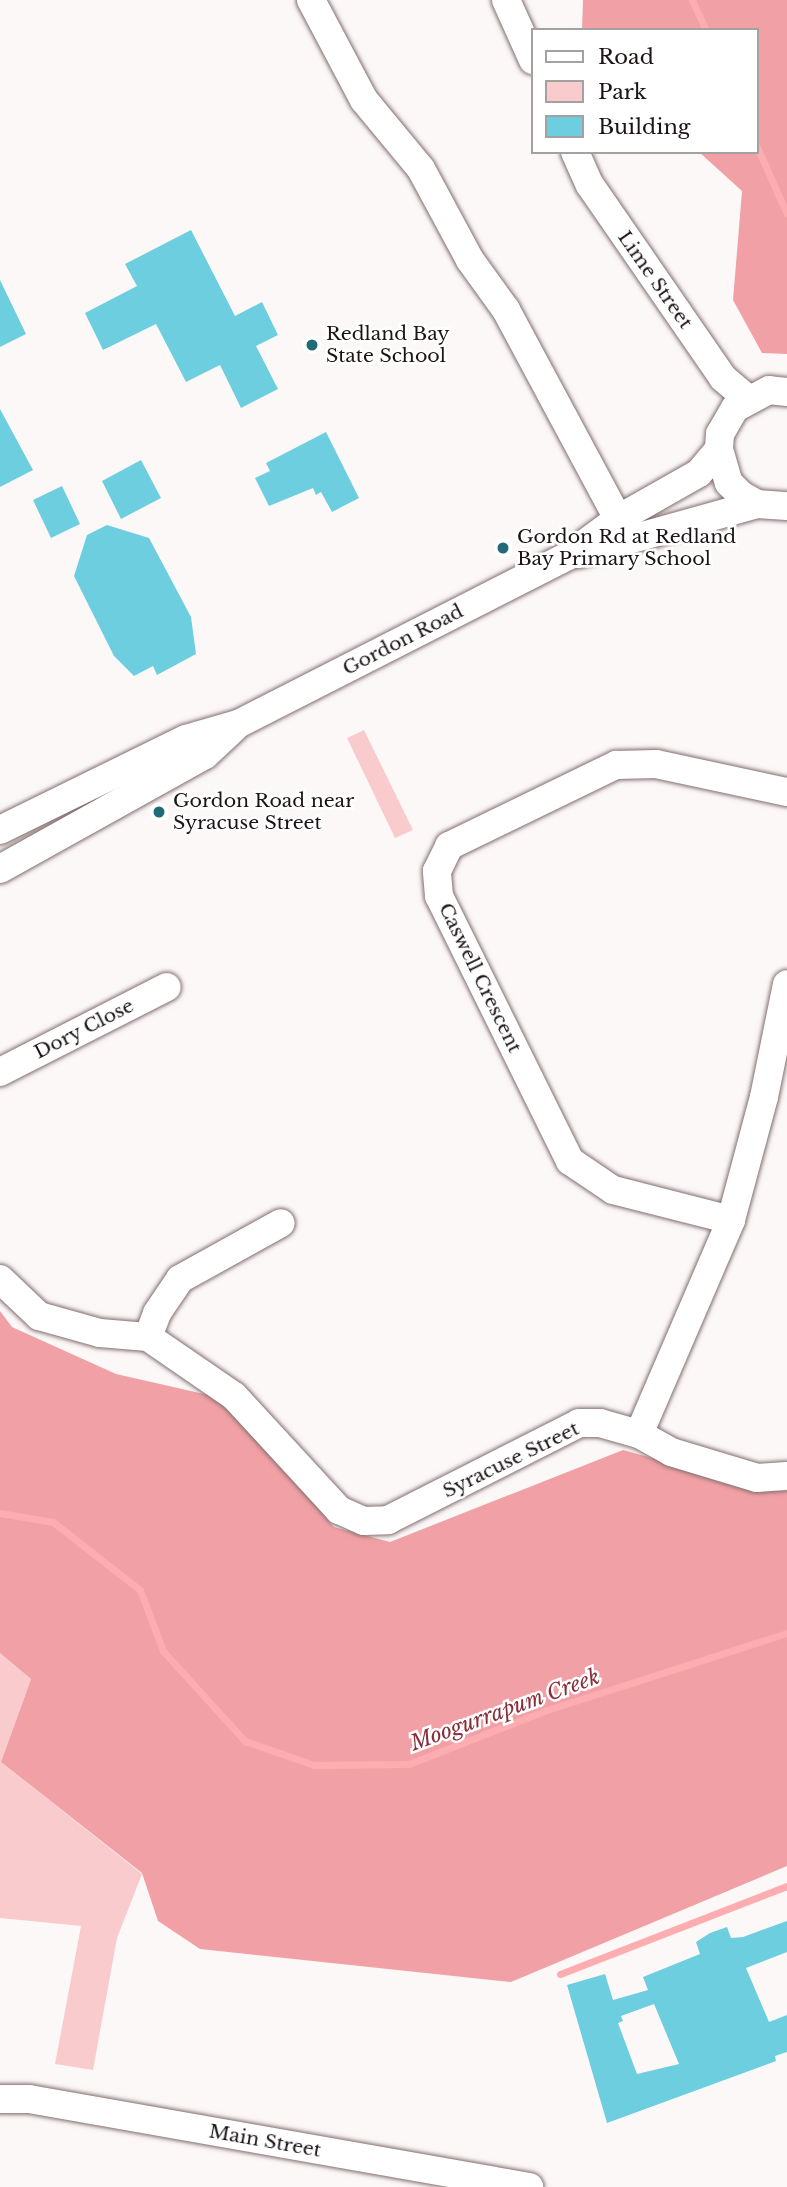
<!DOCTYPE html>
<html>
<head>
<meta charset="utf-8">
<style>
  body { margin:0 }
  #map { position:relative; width:787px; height:2187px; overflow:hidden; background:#fcf8f8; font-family:"Libre Baskerville",serif }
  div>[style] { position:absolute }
  .green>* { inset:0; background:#facbcd }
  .forest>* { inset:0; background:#f1a1a5 }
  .stream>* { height:7px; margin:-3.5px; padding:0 3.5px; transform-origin:3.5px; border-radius:3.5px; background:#fdacb0 }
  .building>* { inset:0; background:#6ccedf }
  .roads { filter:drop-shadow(0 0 2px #826e6e) drop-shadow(0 0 2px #826e6e) }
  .minor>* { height:28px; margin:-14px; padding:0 14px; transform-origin:14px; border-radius:14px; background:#fff }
  .dots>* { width:19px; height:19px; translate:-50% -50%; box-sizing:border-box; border:4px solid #fff; border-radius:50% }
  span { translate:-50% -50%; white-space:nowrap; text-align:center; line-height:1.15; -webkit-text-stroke:5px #fff; paint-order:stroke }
  .street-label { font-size:19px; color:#1c1415 }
  .poi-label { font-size:19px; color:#1c1415 }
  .left { translate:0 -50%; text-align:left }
  .water-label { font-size:21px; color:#892d3a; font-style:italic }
  .legend { position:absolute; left:531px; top:28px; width:228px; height:126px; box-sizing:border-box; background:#fff; border:2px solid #a4a1a1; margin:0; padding:9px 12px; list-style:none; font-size:21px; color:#1c1415 }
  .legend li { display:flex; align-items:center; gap:14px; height:35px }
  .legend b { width:35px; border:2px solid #a4a1a1 }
</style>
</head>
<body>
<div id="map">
  <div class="green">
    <i style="clip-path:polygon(364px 730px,413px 830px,395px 838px,347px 738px)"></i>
    <i style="clip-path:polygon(0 1653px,31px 1679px,1px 1762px,142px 1874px,117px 1938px,93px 2070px,55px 2064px,81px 1926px,0 1918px)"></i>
  </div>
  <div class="forest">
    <i style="clip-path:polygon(583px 0,787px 0,787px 354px,762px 353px,733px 300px,742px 191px,699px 152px,757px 152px,757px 30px,582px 30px)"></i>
    <i style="clip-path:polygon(0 1311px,12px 1327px,116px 1374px,226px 1399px,334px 1527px,390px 1542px,623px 1450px,770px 1491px,787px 1491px,787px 1866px,511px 1982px,200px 1949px,158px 1921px,142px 1873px,1px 1762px,31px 1679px,0 1653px)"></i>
  </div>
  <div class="stream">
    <i style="left:692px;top:0;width:33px;rotate:65deg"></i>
    <i style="left:757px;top:147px;width:73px;rotate:65.9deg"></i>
    <i style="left:0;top:1513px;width:54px;rotate:9.6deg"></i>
    <i style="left:53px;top:1522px;width:110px;rotate:38deg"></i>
    <i style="left:140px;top:1590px;width:65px;rotate:69.3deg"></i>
    <i style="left:163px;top:1651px;width:122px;rotate:47.7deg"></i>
    <i style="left:245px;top:1741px;width:73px;rotate:19.2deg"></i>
    <i style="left:314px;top:1765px;width:95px;rotate:-0.6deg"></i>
    <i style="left:409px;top:1764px;width:148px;rotate:-21.4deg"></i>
    <i style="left:547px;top:1710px;width:252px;rotate:-17.8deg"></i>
    <i style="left:560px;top:1974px;width:243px;rotate:-21.2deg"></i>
  </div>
  <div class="building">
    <i style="clip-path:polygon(191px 230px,235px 316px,262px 302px,278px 335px,256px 346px,278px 389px,241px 408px,220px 365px,186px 382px,156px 324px,103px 350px,85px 313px,137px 286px,125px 264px)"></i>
    <i style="clip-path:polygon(0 280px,26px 334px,0 347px)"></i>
    <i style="clip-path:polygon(0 409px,33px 470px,0 487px)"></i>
    <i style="clip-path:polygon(326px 432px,359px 498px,332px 512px,321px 492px,316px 495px,313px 488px,269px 506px,255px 478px,270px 471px,266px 463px)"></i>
    <i style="clip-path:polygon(141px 460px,161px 498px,121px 519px,102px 481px)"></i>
    <i style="clip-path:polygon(62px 486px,80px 524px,51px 538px,33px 500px)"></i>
    <i style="clip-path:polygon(107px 525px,149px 538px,191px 617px,196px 654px,157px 675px,153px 666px,134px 676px,114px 656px,74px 576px,87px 535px)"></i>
    <i style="clip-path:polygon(evenodd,787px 1921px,787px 1952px,746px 1968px,769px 2022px,787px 2015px,787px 2052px,775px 2056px,776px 2061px,607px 2123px,567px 1985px,605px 1974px,613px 2000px,648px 1990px,643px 1977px,700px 1954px,696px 1942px,710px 1933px,727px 1927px,731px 1938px,743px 1937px,787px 1921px,654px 2004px,679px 2064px,637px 2074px,618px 2023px,623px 2021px,621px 2016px,654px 2004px)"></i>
  </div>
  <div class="roads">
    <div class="minor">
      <i style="left:311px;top:0;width:113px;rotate:62.1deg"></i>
      <i style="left:364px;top:100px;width:89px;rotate:50.4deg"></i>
      <i style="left:421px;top:169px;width:103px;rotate:61.7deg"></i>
      <i style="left:470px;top:260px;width:62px;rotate:54.2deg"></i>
      <i style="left:506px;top:310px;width:237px;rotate:61.8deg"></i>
      <i style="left:506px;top:0;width:66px;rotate:65.8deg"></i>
      <i style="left:575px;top:152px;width:36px;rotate:66deg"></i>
      <i style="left:590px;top:185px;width:234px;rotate:55.4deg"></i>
      <i style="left:723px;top:378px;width:31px;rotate:40deg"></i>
      <i style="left:787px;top:392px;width:18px;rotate:-174deg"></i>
      <i style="left:769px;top:390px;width:38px;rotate:152deg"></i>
      <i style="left:735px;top:408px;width:30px;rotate:120deg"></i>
      <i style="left:720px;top:434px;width:15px;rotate:94deg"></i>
      <i style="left:719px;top:449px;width:35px;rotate:74deg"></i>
      <i style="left:729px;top:483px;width:17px;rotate:45deg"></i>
      <i style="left:741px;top:495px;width:18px;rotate:29deg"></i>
      <i style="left:757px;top:504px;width:30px;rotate:4deg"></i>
      <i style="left:578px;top:554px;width:186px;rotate:-15.6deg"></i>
      <i style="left:0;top:830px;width:207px;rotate:-26.1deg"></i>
      <i style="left:186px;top:739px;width:54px;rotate:-16.1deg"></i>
      <i style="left:238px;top:724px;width:370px;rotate:-27deg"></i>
      <i style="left:568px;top:556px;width:62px;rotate:-36.5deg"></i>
      <i style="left:618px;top:519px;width:93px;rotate:-29.6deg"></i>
      <i style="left:699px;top:473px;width:31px;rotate:-50deg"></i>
      <i style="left:0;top:869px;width:235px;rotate:-29.1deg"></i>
      <i style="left:205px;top:755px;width:40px;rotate:-43deg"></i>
      <i style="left:0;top:1072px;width:187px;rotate:-27deg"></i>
      <i style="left:731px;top:1220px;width:122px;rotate:-165.7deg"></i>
      <i style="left:613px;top:1190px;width:52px;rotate:-146deg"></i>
      <i style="left:570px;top:1161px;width:296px;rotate:-116.3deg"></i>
      <i style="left:439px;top:896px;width:25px;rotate:-95deg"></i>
      <i style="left:437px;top:871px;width:28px;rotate:-64deg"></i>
      <i style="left:449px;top:846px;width:186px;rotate:-25.9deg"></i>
      <i style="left:616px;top:765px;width:40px;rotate:-1.4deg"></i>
      <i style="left:656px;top:764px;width:134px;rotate:12.1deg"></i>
      <i style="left:0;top:1279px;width:54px;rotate:43.5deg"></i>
      <i style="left:39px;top:1316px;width:63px;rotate:15.6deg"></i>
      <i style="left:100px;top:1333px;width:48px;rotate:4.8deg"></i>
      <i style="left:148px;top:1337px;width:104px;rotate:34.5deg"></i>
      <i style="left:234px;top:1396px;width:155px;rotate:47.4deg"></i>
      <i style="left:339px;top:1510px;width:27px;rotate:24deg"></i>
      <i style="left:364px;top:1521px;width:24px;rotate:-2deg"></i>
      <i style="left:388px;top:1520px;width:214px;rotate:-26.9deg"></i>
      <i style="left:579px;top:1423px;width:21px"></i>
      <i style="left:600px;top:1423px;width:41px;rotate:15.8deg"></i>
      <i style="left:639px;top:1434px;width:233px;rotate:-66.7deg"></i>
      <i style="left:731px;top:1220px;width:127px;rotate:-75deg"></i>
      <i style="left:764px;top:1097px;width:115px;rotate:-78.5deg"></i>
      <i style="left:148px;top:1337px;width:26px;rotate:-69deg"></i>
      <i style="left:157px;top:1313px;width:41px;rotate:-55.9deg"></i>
      <i style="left:180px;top:1279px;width:115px;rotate:-29deg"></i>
      <i style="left:639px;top:1434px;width:37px;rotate:29deg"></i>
      <i style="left:671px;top:1452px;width:90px;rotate:16.8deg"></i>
      <i style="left:757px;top:1478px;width:30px;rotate:-4deg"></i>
      <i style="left:0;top:2099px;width:29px"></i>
      <i style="left:29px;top:2099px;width:508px;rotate:9.98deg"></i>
    </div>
  </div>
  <div class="dots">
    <i style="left:312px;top:345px;background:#216a76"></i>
    <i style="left:503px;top:548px;background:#216a76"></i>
    <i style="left:159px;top:812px;background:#216a76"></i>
  </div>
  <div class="street-label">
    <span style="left:655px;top:280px;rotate:55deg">Lime Street</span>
    <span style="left:403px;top:640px;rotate:-27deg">Gordon Road</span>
    <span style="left:480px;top:978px;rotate:64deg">Caswell Crescent</span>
    <span style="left:84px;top:1029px;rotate:-27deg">Dory Close</span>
    <span style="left:511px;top:1460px;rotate:-26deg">Syracuse Street</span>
    <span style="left:265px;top:2141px;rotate:10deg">Main Street</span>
  </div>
  <div class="poi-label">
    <span class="left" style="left:326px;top:345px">Redland Bay<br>State School</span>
    <span class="left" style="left:517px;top:548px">Gordon Rd at Redland<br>Bay Primary School</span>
    <span class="left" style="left:173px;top:812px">Gordon Road near<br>Syracuse Street</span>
  </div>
  <div class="water-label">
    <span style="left:505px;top:1710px;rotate:-20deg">Moogurrapum Creek</span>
  </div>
  <ul class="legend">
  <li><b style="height:9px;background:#fff"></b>Road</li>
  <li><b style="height:19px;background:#facbcd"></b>Park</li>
  <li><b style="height:19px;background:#6ccedf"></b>Building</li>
  </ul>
</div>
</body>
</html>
